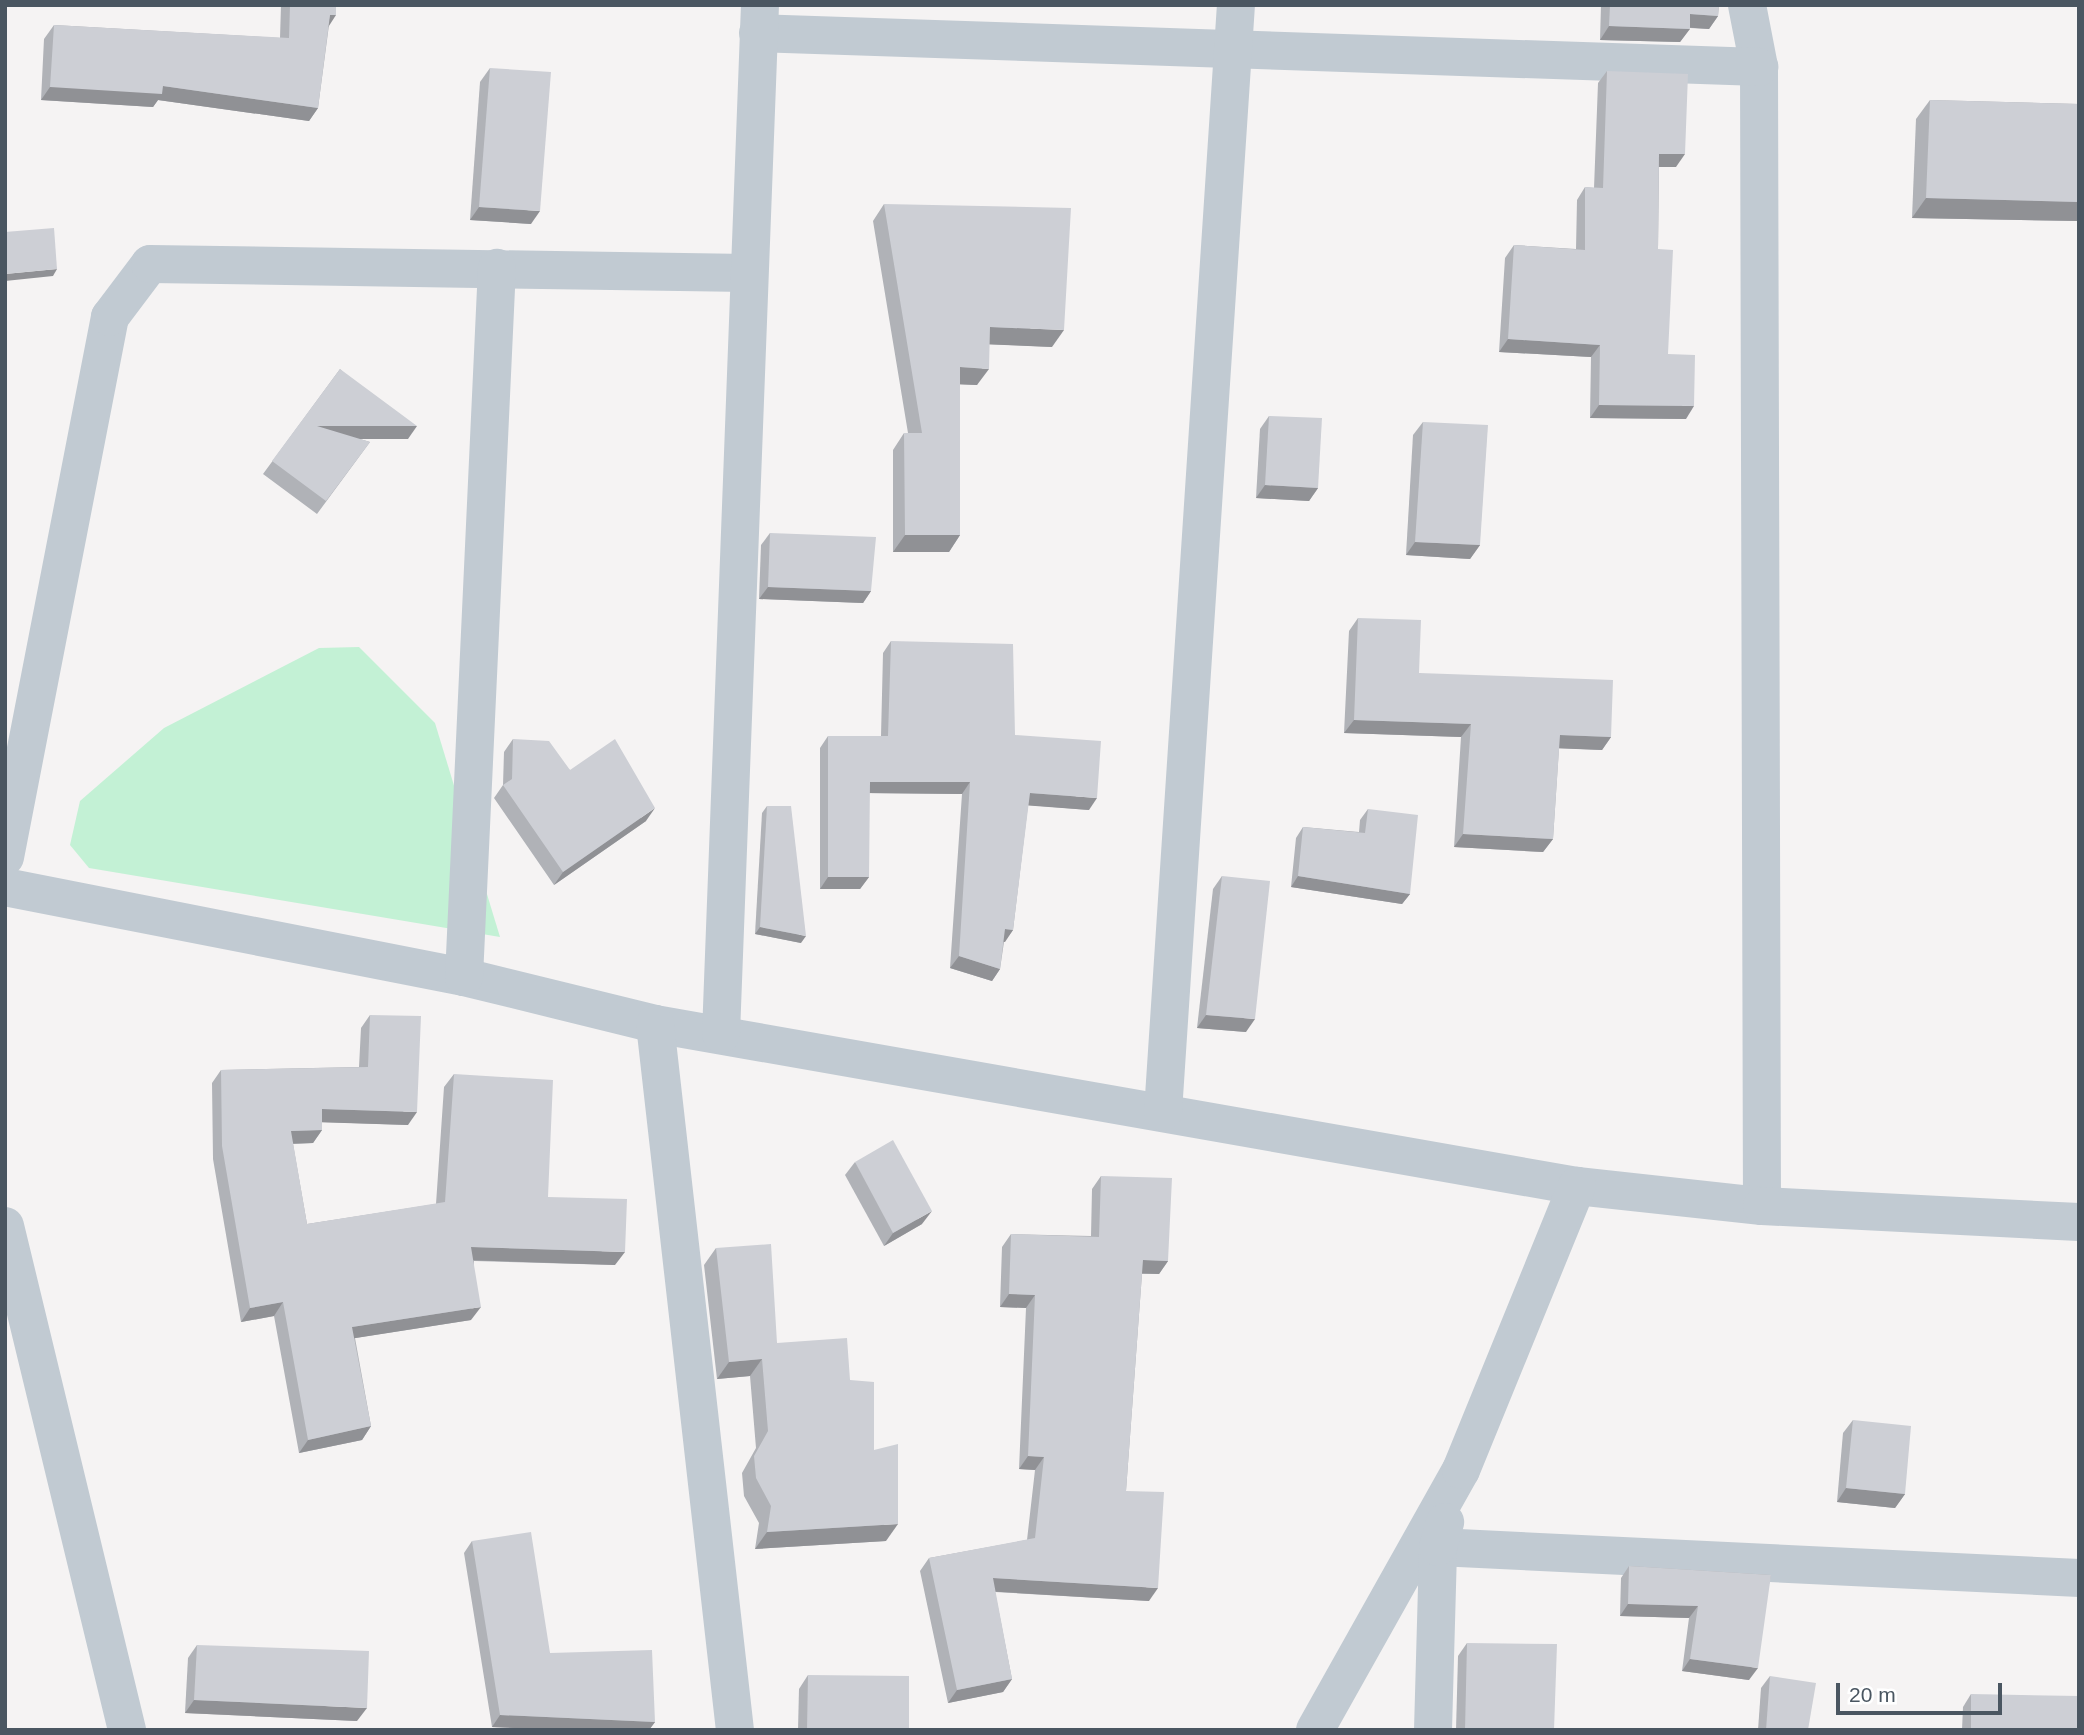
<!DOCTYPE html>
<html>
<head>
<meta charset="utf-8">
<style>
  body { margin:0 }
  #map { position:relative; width:2084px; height:1735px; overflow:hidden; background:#f5f3f3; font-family:Arial,sans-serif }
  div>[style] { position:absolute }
  .green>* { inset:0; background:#c3f1d5 }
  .street>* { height:38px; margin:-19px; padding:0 19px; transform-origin:19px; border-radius:19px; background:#c1cad2 }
  .wall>* { inset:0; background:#b0b2b7 }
  .shaded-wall>* { inset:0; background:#909195 }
  .building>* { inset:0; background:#cdcfd5 }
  span { translate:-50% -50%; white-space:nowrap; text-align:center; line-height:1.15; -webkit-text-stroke:5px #fff; paint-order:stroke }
  .frame { position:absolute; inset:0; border:7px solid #4a5661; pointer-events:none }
  .scale { position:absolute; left:1836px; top:1683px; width:166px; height:32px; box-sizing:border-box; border:4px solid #4a5661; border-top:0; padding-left:9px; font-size:21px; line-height:24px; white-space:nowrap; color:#4a5661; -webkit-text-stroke:5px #fff; paint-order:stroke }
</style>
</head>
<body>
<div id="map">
  <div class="green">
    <i style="clip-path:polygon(359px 647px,435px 723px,500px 937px,89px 868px,70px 845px,80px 801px,164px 728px,319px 648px)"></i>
  </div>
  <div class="street">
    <i style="left:1747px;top:5px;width:63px;rotate:79deg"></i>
    <i style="left:1759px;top:67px;width:1139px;rotate:89.85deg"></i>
    <i style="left:758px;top:33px;width:1002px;rotate:1.95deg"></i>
    <i style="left:5px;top:857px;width:550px;rotate:-79deg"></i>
    <i style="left:110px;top:317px;width:66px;rotate:-53deg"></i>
    <i style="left:150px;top:264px;width:598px;rotate:0.86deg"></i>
    <i style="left:5px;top:887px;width:468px;rotate:11.1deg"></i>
    <i style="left:464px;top:977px;width:197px;rotate:13.8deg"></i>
    <i style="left:655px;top:1024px;width:936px;rotate:9.97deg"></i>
    <i style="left:1577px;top:1186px;width:186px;rotate:6.2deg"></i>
    <i style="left:1762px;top:1206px;width:317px;rotate:2.9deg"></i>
    <i style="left:464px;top:977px;width:710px;rotate:-87.34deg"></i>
    <i style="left:655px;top:1024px;width:711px;rotate:83.54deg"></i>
    <i style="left:721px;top:1034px;width:1030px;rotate:-87.83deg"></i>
    <i style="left:1163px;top:1112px;width:1109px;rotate:-86.23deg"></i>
    <i style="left:5px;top:1226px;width:519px;rotate:76.39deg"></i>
    <i style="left:1438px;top:1547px;width:642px;rotate:2.77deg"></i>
    <i style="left:1315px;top:1730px;width:298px;rotate:-60.7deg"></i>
    <i style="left:1461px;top:1470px;width:307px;rotate:-67.8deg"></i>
    <i style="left:1433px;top:1730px;width:183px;rotate:-88.4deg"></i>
    <i style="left:1438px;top:1547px;width:26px;rotate:-74deg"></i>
  </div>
  <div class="wall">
    <i style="clip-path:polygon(281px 5px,336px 5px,329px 25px,318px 108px,309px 121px,158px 100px,153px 107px,41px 100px,44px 39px,54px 25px,280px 38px)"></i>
    <i style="clip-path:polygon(1601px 5px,1719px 5px,1718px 16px,1709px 29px,1690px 28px,1680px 42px,1600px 40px)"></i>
    <i style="clip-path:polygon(490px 68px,531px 224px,470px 220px,480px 82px)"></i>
    <i style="clip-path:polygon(1607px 71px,1676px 167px,1659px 167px,1658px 249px,1668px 354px,1686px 419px,1590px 418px,1591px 357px,1499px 352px,1505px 258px,1514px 245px,1576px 249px,1577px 200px,1585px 187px,1594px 188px,1598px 83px)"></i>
    <i style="clip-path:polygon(1930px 100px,2079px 104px,2079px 221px,1912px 218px,1916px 119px)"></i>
    <i style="clip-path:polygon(884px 204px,1052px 347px,989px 344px,977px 385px,960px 384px,960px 535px,949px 552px,893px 552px,893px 450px,904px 433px,908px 433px,873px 221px)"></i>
    <i style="clip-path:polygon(340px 369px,408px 439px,360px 439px,370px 442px,317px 514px,263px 474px)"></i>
    <i style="clip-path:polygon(1269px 416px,1318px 488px,1309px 501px,1256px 498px,1260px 429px)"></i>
    <i style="clip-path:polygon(1423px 422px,1480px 545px,1470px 559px,1406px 555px,1413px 435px)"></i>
    <i style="clip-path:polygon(770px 533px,871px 591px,863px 603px,759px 599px,761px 545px)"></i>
    <i style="clip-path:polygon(1358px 618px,1419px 673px,1611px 737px,1602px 750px,1559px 748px,1553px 839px,1543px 852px,1454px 847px,1461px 737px,1344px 733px,1349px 631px)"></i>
    <i style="clip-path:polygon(891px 641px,1015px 735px,1089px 810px,1028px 805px,1013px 930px,1004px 942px,1000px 969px,992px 981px,950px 968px,962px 794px,869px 793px,869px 877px,860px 889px,820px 889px,820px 748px,828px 736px,881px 736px,883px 653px)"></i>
    <i style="clip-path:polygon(513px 739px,570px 770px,646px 821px,554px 885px,494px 798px,503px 785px,504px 752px)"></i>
    <i style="clip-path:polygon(767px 806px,801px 943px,755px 934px,762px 813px)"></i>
    <i style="clip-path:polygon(1368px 809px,1410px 894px,1402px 904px,1291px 887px,1296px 838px,1303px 827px,1359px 832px,1360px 820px)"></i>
    <i style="clip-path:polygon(1222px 876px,1246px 1032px,1197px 1028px,1213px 889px)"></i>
    <i style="clip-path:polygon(370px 1015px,408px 1125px,322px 1122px,322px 1130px,313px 1143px,293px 1144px,307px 1224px,436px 1204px,444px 1087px,454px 1074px,548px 1197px,615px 1265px,474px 1261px,471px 1320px,355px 1338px,371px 1426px,362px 1440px,299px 1453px,274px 1316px,241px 1322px,213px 1159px,212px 1083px,221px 1070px,359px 1067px,361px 1028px)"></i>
    <i style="clip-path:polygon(855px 1162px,922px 1224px,884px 1246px,845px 1175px)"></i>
    <i style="clip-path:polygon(1101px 1176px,1168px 1261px,1159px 1274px,1142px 1274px,1126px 1491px,1149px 1601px,995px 1592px,1012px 1679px,1003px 1692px,948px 1703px,920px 1571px,929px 1558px,1027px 1540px,1035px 1470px,1019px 1469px,1026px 1308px,1000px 1307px,1002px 1247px,1011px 1234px,1091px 1236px,1092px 1189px)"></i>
    <i style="clip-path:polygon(716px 1248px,777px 1343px,850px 1380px,874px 1450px,886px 1541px,755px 1549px,759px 1523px,744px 1496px,742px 1473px,756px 1448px,750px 1376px,717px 1379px,704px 1265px)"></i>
    <i style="clip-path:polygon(1853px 1420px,1905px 1494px,1895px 1508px,1837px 1502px,1843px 1433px)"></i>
    <i style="clip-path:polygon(472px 1541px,550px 1653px,655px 1722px,649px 1730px,565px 1730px,492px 1727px,464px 1553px)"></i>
    <i style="clip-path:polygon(1629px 1566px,1771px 1575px,1749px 1680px,1682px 1671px,1689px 1618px,1620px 1616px,1621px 1578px)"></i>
    <i style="clip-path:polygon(1467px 1643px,1554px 1730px,1456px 1730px,1458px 1656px)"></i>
    <i style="clip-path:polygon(197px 1645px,357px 1721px,185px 1713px,188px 1658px)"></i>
    <i style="clip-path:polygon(808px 1675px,909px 1730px,798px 1730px,799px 1689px)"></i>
    <i style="clip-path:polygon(1770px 1676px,1808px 1730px,1758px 1730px,1761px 1688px)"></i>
    <i style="clip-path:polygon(1971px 1694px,2078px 1730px,1962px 1730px,1963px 1707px)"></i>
  </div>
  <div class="shaded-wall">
    <i style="clip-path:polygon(1690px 14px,1718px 16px,1709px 29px,1681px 27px)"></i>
    <i style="clip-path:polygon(330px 15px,336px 15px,327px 29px)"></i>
    <i style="clip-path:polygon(1609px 26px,1690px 29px,1680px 42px,1600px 40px)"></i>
    <i style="clip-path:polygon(163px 86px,318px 108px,309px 121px,158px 100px,153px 107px,41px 100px,50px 87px)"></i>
    <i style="clip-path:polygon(1659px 154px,1685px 154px,1676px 167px,1650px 167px)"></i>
    <i style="clip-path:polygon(1926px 198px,2079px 202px,2079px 221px,1912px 218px)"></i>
    <i style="clip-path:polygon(479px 207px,540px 211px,531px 224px,470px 220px)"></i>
    <i style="clip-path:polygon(57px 269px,53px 276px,5px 281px,5px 274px)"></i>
    <i style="clip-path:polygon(990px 327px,1064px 330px,1052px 347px,978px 344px)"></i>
    <i style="clip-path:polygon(1508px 339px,1600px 345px,1591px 357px,1499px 352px)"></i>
    <i style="clip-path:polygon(960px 367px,989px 369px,977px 385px,948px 384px)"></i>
    <i style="clip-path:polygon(1599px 405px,1694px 406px,1686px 419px,1590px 418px)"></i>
    <i style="clip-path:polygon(317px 426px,417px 426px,408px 439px,308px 439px)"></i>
    <i style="clip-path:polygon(1265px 485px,1318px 488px,1309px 501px,1256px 498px)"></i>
    <i style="clip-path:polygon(905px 535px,960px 535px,949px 552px,893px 552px)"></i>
    <i style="clip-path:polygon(1415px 542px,1480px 545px,1470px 559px,1406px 555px)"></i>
    <i style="clip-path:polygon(768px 587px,871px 591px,863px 603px,759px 599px)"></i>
    <i style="clip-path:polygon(1354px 720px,1471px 724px,1461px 737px,1344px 733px)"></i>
    <i style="clip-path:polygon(1560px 735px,1611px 737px,1602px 750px,1550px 748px)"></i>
    <i style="clip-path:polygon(870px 782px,970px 782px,962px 794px,861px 793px)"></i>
    <i style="clip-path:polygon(1030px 793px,1097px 798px,1089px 810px,1022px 805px)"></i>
    <i style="clip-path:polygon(655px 808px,646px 821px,554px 885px,563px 872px)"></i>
    <i style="clip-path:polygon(1463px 834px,1553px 839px,1543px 852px,1454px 847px)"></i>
    <i style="clip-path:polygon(1298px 876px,1410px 894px,1402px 904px,1291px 887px)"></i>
    <i style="clip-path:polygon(828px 877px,869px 877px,860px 889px,820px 889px)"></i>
    <i style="clip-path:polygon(760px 927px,806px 936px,801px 943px,755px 934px)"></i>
    <i style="clip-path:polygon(1005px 929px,1013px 930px,1005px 942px,997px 941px)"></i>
    <i style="clip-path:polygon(959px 956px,1000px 969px,992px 981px,950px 968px)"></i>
    <i style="clip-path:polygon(1206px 1015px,1255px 1019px,1246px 1032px,1197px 1028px)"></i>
    <i style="clip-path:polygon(322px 1109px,417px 1112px,408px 1125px,313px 1122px)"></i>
    <i style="clip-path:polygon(322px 1130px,313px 1143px,282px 1144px,291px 1131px)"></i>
    <i style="clip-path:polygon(932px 1211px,922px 1224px,884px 1246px,893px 1233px)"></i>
    <i style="clip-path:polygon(471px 1247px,625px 1252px,615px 1265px,462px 1260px)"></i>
    <i style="clip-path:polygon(1143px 1260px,1168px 1261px,1159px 1274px,1134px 1273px)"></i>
    <i style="clip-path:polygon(1009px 1294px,1035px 1295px,1026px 1308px,1000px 1307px)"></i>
    <i style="clip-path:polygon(283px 1302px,274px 1316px,241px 1322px,250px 1308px)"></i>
    <i style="clip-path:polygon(481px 1307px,471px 1320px,343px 1340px,352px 1327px)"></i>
    <i style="clip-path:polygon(762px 1359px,750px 1376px,717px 1379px,729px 1362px)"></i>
    <i style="clip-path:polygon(371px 1426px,362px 1440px,299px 1453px,308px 1440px)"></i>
    <i style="clip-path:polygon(1028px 1456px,1044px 1457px,1035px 1470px,1019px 1469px)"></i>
    <i style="clip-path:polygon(1846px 1488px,1905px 1494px,1895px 1508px,1837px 1502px)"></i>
    <i style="clip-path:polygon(898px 1524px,886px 1541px,755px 1549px,767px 1532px)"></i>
    <i style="clip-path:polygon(993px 1578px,1158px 1588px,1149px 1601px,984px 1591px)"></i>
    <i style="clip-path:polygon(1628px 1604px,1698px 1606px,1689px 1618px,1620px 1616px)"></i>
    <i style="clip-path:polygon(1690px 1659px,1758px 1668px,1749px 1680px,1682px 1671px)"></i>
    <i style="clip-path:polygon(1012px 1679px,1003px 1692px,948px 1703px,957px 1690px)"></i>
    <i style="clip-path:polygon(194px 1700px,367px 1708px,357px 1721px,185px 1713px)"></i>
    <i style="clip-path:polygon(500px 1715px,655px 1722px,649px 1730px,565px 1730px,492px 1727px)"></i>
  </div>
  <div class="building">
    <i style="clip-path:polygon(290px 5px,336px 5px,336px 15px,330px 15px,318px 108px,163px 86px,162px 94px,50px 87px,54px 25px,289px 38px)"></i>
    <i style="clip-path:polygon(1610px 5px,1719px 5px,1718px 16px,1690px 14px,1690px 29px,1609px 26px)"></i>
    <i style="clip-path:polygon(490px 68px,551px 72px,540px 211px,479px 207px)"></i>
    <i style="clip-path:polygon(1607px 71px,1688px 74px,1685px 154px,1659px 154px,1658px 249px,1673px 250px,1668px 354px,1695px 355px,1694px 406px,1599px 405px,1600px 345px,1508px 339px,1514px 245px,1585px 250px,1585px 187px,1603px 188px)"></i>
    <i style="clip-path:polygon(1930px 100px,2079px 104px,2079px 202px,1926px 198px)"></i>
    <i style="clip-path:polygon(884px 204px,1071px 208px,1064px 330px,990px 327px,989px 369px,960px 367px,960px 535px,905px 535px,904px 433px,922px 433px)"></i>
    <i style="clip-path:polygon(54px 228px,57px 269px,5px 274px,5px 232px)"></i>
    <i style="clip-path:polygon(340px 369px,417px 426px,317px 426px,370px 442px,326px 501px,272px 461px)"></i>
    <i style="clip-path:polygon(1269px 416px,1322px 418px,1318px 488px,1265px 485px)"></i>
    <i style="clip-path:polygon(1423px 422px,1488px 425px,1480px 545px,1415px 542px)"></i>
    <i style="clip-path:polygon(770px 533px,876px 537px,871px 591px,768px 587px)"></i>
    <i style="clip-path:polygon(1358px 618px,1421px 620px,1419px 673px,1613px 680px,1611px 737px,1560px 735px,1553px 839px,1463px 834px,1471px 724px,1354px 720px)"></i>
    <i style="clip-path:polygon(891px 641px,1013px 644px,1015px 735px,1101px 741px,1097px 798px,1030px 793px,1013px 930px,1005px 929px,1000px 969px,959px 956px,970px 782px,870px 782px,869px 877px,828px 877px,828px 736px,888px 736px)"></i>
    <i style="clip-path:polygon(513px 739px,549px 741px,570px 770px,615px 739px,655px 808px,563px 872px,503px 785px,512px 779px)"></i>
    <i style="clip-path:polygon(767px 806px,791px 806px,806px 936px,760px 927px)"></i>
    <i style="clip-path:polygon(1368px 809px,1418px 815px,1410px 894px,1298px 876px,1303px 827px,1365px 833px)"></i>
    <i style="clip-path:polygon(1222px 876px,1270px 881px,1255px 1019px,1206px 1015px)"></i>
    <i style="clip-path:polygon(370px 1015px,421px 1016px,417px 1112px,322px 1109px,322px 1130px,291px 1131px,307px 1224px,445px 1202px,454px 1074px,553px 1080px,548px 1197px,627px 1199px,625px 1252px,471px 1247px,481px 1307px,352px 1327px,371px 1426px,308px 1440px,283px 1302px,250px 1308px,222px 1146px,221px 1070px,368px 1067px)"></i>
    <i style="clip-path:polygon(893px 1140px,932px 1211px,893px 1233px,855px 1162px)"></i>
    <i style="clip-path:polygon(1101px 1176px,1172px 1178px,1168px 1261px,1143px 1260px,1126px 1491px,1164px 1492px,1158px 1588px,993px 1578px,1012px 1679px,957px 1690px,929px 1558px,1035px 1538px,1044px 1457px,1028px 1456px,1035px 1295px,1009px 1294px,1011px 1234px,1099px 1237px)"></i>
    <i style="clip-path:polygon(771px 1244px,777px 1343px,847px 1338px,850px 1380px,874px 1382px,874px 1450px,898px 1444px,898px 1524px,767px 1532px,771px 1506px,756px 1478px,754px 1456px,768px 1431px,762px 1359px,729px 1362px,716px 1248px)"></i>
    <i style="clip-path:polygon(1853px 1420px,1911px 1426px,1905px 1494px,1846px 1488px)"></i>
    <i style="clip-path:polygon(531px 1532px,550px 1653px,652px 1650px,655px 1722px,500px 1715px,472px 1541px)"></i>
    <i style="clip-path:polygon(1629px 1566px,1771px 1575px,1758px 1668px,1690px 1659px,1698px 1606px,1628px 1604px)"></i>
    <i style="clip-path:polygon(1467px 1643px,1557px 1644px,1554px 1730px,1465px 1730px)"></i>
    <i style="clip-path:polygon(197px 1645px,369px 1651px,367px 1708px,194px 1700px)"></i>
    <i style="clip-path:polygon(808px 1675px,909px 1676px,909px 1730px,807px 1730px)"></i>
    <i style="clip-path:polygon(1770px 1676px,1816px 1683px,1808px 1730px,1766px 1730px)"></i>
    <i style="clip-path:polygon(1971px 1694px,2079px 1696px,2078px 1730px,1971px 1730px)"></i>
  </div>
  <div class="frame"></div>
  <div class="scale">20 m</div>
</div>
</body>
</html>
